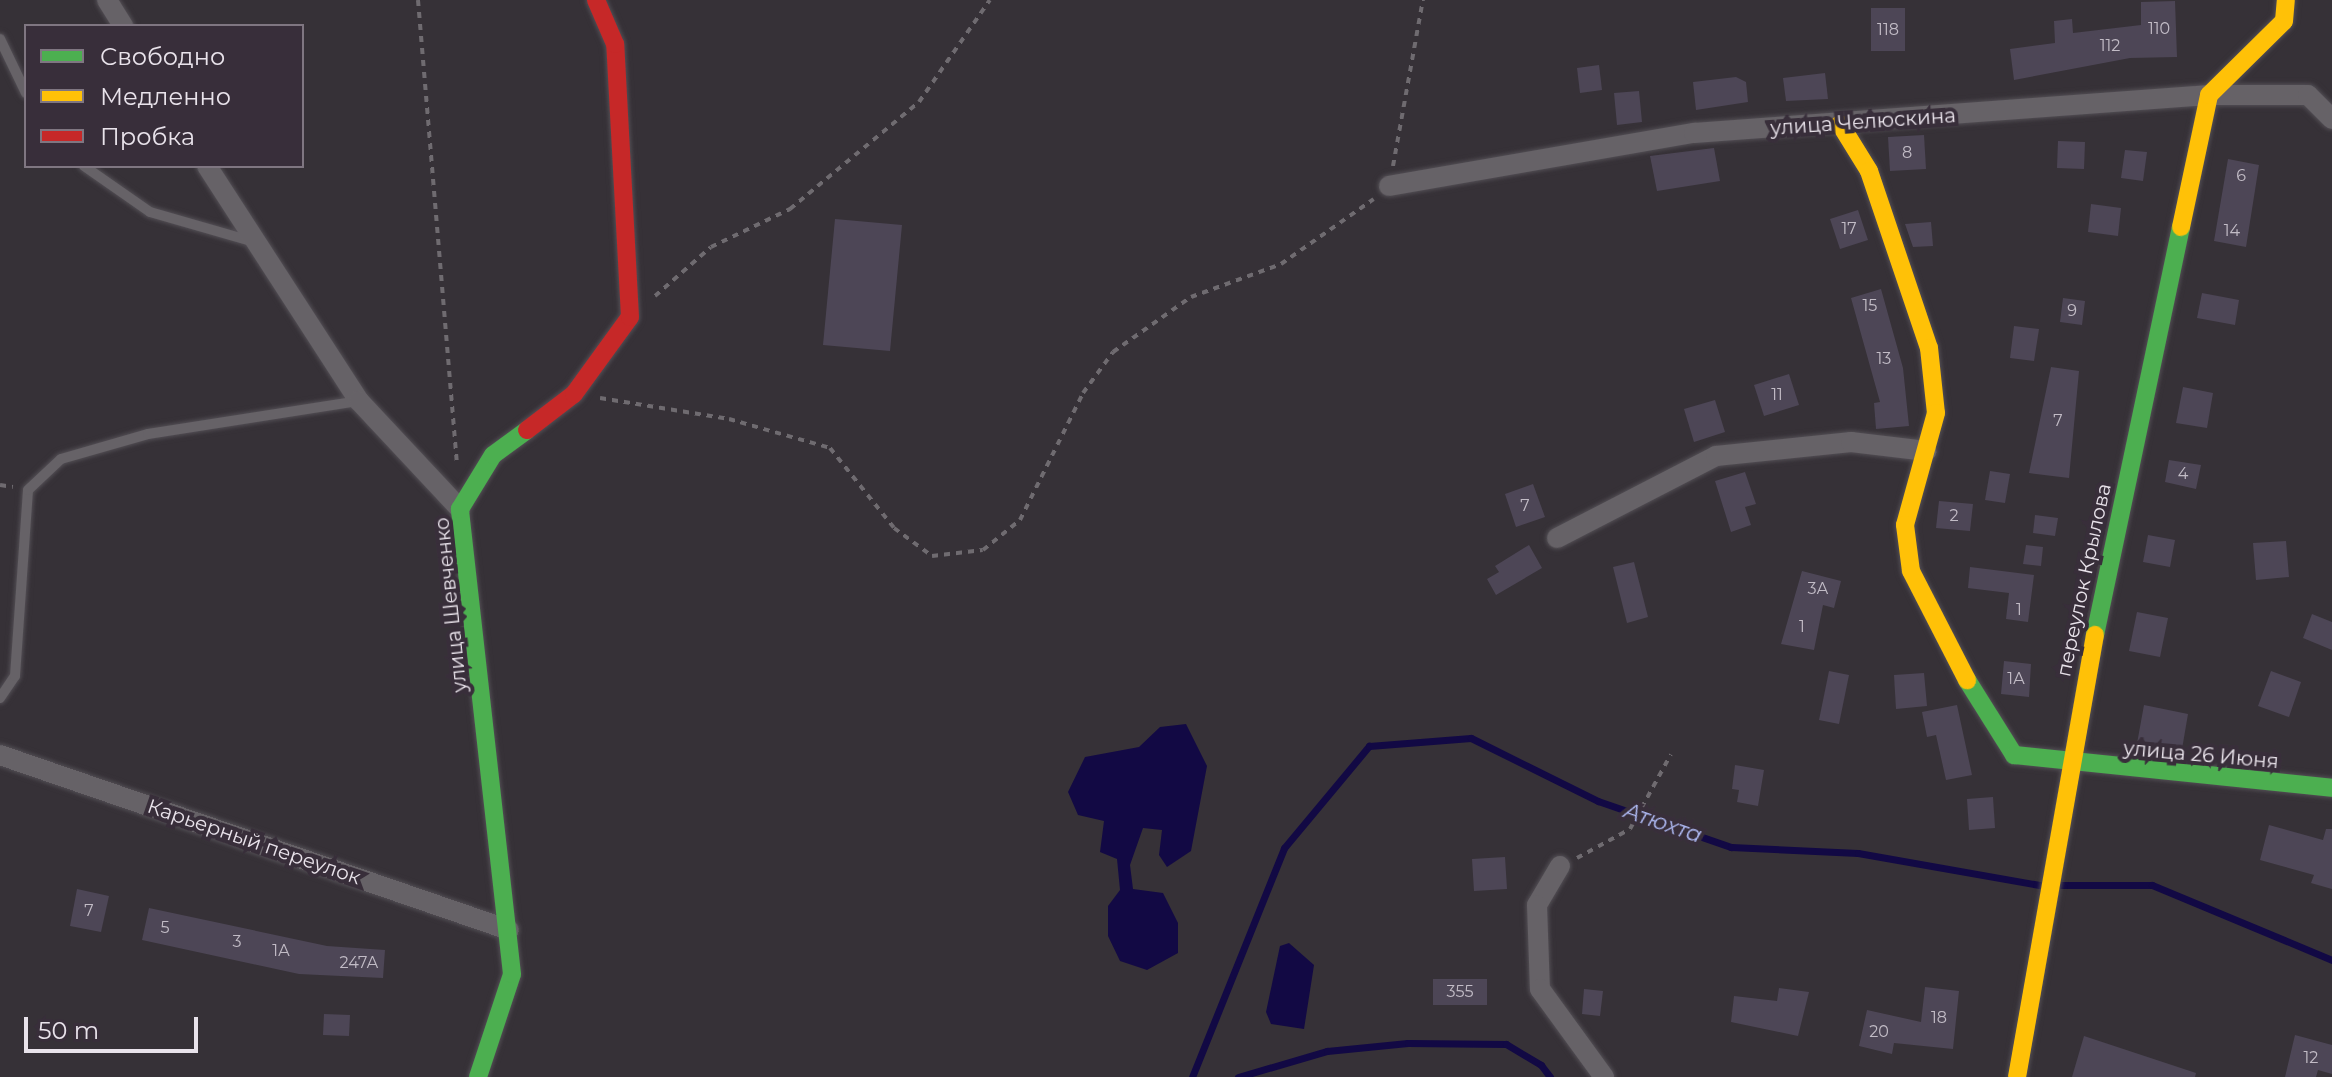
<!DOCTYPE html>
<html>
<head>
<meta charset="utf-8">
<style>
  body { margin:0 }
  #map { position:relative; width:2332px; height:1077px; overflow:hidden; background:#363137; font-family:Montserrat,sans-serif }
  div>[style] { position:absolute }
  .water>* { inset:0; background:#120944 }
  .stream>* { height:7px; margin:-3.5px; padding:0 3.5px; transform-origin:3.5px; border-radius:3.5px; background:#120944 }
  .building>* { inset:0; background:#4d4656 }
  .path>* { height:4px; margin-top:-2px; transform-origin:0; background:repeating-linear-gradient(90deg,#6f6b70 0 6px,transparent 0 12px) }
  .roads { filter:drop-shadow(0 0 2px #524e54) drop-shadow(0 0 2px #524e54) }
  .lane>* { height:10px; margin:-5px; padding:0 5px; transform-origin:5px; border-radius:5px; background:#666267 }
  .street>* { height:20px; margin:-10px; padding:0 10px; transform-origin:10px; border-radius:10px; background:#666267 }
  .fast>* { height:18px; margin:-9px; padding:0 9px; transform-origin:9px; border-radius:9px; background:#4caf50 }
  .slow>* { height:18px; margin:-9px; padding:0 9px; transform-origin:9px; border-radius:9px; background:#ffc107 }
  .jam>* { height:18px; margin:-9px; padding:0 9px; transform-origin:9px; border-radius:9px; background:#c62828 }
  span { translate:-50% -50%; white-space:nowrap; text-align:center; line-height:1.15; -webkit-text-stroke:8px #382e3a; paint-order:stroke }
  .number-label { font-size:16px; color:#c2bcc6 }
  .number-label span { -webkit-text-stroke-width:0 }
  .street-label { font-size:20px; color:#e9e3eb }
  .water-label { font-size:22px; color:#b0bbf5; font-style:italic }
  .legend { position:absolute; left:24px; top:24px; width:280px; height:144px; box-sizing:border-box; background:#382e3a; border:2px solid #7f7681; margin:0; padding:10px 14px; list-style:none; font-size:24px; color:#e9e3eb }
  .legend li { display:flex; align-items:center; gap:16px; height:40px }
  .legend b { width:40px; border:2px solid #7f7681 }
  .scale { position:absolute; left:24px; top:1017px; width:174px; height:36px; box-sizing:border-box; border:4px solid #e9e3eb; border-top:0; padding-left:10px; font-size:24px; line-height:28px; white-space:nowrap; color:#e9e3eb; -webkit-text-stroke:6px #382e3a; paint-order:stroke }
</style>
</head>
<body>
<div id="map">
  <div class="water">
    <i style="clip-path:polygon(1186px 724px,1207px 766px,1191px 851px,1167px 867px,1159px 855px,1162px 830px,1143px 828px,1130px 865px,1133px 889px,1163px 893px,1178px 923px,1178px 953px,1147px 970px,1120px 961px,1108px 936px,1108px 906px,1120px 890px,1117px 859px,1100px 852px,1104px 821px,1078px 815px,1068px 792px,1085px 757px,1139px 747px,1160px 727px)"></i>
    <i style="clip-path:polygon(1289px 943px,1314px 965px,1304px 1029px,1271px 1024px,1266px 1012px,1280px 946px)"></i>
  </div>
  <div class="stream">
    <i style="left:2061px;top:885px;width:91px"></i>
    <i style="left:2152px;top:885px;width:195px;rotate:22.6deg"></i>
    <i style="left:1192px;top:1077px;width:247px;rotate:-68.1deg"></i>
    <i style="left:1284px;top:848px;width:133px;rotate:-50.2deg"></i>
    <i style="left:1369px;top:746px;width:102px;rotate:-4.5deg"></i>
    <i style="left:1471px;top:738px;width:142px;rotate:26.4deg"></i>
    <i style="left:1598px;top:801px;width:141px;rotate:19.1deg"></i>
    <i style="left:1731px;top:847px;width:127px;rotate:2.7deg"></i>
    <i style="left:1858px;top:853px;width:190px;rotate:10deg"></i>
    <i style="left:1238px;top:1077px;width:93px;rotate:-16.3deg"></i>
    <i style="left:1327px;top:1051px;width:81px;rotate:-5.6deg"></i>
    <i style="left:1408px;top:1043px;width:98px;rotate:0.6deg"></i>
    <i style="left:1506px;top:1044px;width:41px;rotate:31deg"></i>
    <i style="left:1541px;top:1065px;width:15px;rotate:53deg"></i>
  </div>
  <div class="building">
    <i style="clip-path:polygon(2175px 1px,2177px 57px,2130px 58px,2014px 80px,2010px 49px,2055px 43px,2054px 21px,2072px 19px,2073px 33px,2141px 25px,2141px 2px)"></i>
    <i style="clip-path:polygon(1871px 8px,1905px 8px,1905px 51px,1871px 51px)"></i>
    <i style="clip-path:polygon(1599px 65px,1602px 90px,1580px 93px,1577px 68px)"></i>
    <i style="clip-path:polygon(1825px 73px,1828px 99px,1786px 101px,1783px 78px)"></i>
    <i style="clip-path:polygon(1736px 77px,1746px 82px,1748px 102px,1696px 110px,1693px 82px)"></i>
    <i style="clip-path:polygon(1639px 91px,1642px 122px,1617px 125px,1614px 93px)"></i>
    <i style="clip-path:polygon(1924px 135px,1926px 169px,1890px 171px,1888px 137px)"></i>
    <i style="clip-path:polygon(2058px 141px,2085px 142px,2084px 169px,2057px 168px)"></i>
    <i style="clip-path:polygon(1714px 148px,1720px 181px,1657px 191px,1650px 156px)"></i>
    <i style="clip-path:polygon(2125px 150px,2147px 152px,2143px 181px,2121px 178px)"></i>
    <i style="clip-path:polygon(2228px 159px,2259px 165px,2246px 247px,2214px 241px)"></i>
    <i style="clip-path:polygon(2091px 204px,2121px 208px,2118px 236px,2088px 232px)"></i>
    <i style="clip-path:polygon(1858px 210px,1868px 240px,1840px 249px,1830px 219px)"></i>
    <i style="clip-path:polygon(835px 219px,902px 225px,890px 351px,823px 345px)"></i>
    <i style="clip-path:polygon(1931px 222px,1933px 246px,1913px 247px,1905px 224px)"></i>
    <i style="clip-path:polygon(1881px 289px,1903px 368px,1909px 426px,1876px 429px,1874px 403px,1880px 402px,1851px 298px)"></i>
    <i style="clip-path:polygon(2202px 293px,2239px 300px,2235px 325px,2197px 318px)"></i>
    <i style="clip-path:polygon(2063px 298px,2085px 301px,2082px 325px,2060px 322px)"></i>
    <i style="clip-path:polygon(2014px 326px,2039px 329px,2034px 361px,2010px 358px)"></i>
    <i style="clip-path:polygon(2051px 367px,2079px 371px,2069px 478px,2029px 473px)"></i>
    <i style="clip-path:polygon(1789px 374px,1799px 405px,1764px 416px,1754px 385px)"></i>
    <i style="clip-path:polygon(2183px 387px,2213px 393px,2207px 428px,2176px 423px)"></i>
    <i style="clip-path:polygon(1715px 400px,1725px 432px,1694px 442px,1684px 409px)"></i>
    <i style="clip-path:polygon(2169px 460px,2201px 465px,2196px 489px,2165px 482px)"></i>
    <i style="clip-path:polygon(1990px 471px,2010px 474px,2005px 503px,1985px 500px)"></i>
    <i style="clip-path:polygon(1745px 472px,1756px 504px,1745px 507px,1751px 525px,1731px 532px,1715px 481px)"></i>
    <i style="clip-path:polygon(1533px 484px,1545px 517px,1516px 527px,1505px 494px)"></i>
    <i style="clip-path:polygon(1939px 501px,1973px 504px,1970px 531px,1936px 528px)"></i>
    <i style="clip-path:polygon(2035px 515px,2058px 518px,2055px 536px,2033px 533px)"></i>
    <i style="clip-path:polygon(2148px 535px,2175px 540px,2170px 567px,2143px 562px)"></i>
    <i style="clip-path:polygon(2286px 541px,2289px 577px,2256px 580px,2253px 543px)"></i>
    <i style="clip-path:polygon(1529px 545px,1542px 568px,1496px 595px,1487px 579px,1499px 572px,1495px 566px)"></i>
    <i style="clip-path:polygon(2026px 545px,2043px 547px,2041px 566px,2023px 564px)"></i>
    <i style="clip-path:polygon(1634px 562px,1648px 617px,1627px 623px,1613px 567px)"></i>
    <i style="clip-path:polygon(1970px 567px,2034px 575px,2028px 622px,2006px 619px,2009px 593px,1968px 588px)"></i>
    <i style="clip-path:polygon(1802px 571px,1841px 581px,1834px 608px,1823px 605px,1814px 650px,1781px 644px)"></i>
    <i style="clip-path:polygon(2137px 612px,2168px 618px,2160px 657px,2129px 651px)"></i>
    <i style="clip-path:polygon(2312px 614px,2332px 622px,2332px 650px,2303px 638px)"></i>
    <i style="clip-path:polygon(2004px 661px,2031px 664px,2029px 697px,2001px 694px)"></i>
    <i style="clip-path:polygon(1829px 671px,1849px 675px,1839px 724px,1819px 720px)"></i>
    <i style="clip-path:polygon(2271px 671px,2301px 682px,2289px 717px,2258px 706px)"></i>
    <i style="clip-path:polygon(1924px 673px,1927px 706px,1896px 709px,1894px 675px)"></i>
    <i style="clip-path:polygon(1957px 705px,1972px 775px,1946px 780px,1936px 735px,1927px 737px,1922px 712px)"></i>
    <i style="clip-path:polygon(2144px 705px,2188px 714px,2181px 755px,2136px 749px)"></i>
    <i style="clip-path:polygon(1735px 765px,1764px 770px,1758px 806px,1737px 802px,1739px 790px,1732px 789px)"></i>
    <i style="clip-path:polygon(1993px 797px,1995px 828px,1969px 830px,1967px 799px)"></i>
    <i style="clip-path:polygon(2269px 825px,2323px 840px,2326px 829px,2332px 829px,2332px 889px,2311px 883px,2314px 875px,2260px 860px)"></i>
    <i style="clip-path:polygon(1505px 857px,1507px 889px,1474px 891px,1472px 859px)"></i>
    <i style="clip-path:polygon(77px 889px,109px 896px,101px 932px,70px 926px)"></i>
    <i style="clip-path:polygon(149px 908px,327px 946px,385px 950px,383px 978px,299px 974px,142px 940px)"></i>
    <i style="clip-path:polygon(1433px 979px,1487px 979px,1487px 1005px,1433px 1005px)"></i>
    <i style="clip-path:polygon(1925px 987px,1959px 991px,1953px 1049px,1894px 1043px,1892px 1054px,1859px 1046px,1867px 1010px,1921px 1022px)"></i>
    <i style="clip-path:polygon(1779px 988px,1809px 992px,1798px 1036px,1731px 1022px,1734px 996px,1777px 1001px)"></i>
    <i style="clip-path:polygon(1584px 989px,1603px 991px,1600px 1016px,1582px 1014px)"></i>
    <i style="clip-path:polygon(324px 1014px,350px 1015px,349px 1036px,323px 1035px)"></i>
    <i style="clip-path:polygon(2295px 1035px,2332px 1045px,2332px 1074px,2318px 1070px,2316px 1077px,2285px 1077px)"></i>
    <i style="clip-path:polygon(2084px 1036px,2196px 1073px,2195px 1077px,2072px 1077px)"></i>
  </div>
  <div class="path">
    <i style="left:418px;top:0;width:466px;rotate:85.2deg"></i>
    <i style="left:1393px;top:166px;width:169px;rotate:-79.8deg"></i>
    <i style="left:655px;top:296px;width:74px;rotate:-41.2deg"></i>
    <i style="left:711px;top:247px;width:88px;rotate:-25.7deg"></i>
    <i style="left:790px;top:209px;width:168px;rotate:-39.7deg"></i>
    <i style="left:919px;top:102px;width:124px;rotate:-55.2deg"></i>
    <i style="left:600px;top:398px;width:131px;rotate:9.2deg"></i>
    <i style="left:729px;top:419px;width:105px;rotate:16deg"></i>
    <i style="left:830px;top:448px;width:102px;rotate:51.3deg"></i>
    <i style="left:894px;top:528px;width:47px;rotate:36.4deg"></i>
    <i style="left:932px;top:556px;width:51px;rotate:-6.7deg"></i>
    <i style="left:983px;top:550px;width:48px;rotate:-39deg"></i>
    <i style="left:1020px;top:520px;width:142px;rotate:-63.6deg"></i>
    <i style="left:1083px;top:393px;width:51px;rotate:-53.8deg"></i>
    <i style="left:1113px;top:352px;width:95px;rotate:-35.2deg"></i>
    <i style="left:1191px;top:297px;width:96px;rotate:-20.1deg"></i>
    <i style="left:1281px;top:264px;width:113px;rotate:-35deg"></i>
    <i style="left:0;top:485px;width:13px;rotate:9deg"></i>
    <i style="left:1577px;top:858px;width:60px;rotate:-28.7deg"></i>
    <i style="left:1630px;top:829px;width:85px;rotate:-61.3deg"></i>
  </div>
  <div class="roads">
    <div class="lane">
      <i style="left:0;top:39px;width:60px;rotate:64.3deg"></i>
      <i style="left:84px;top:166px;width:80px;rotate:34.9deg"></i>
      <i style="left:150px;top:212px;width:105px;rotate:16deg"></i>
      <i style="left:0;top:698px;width:27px;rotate:-56deg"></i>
      <i style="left:15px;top:676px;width:186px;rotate:-86deg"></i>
      <i style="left:28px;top:490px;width:45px;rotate:-43.2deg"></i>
      <i style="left:61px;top:459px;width:91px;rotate:-16deg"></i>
      <i style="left:148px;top:434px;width:214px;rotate:-8.9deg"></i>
    </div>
    <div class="street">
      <i style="left:107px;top:0;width:31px;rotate:58deg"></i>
      <i style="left:207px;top:166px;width:280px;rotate:57.1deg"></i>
      <i style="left:359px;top:401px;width:148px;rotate:46.9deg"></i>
      <i style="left:1389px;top:186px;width:310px;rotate:-9.9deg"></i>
      <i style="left:1694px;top:133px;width:516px;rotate:-4.22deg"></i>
      <i style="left:2209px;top:95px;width:99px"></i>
      <i style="left:2308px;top:95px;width:34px;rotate:45deg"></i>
      <i style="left:1557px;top:538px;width:179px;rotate:-27.3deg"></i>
      <i style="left:1716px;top:456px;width:136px;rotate:-5.9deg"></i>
      <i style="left:1851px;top:442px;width:76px;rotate:6.8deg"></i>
      <i style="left:0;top:755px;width:538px;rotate:18.97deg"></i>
      <i style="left:1560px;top:866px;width:45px;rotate:120.5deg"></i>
      <i style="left:1537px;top:905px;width:84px;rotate:88deg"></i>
      <i style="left:1540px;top:989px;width:109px;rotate:54deg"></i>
    </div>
    <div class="fast">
      <i style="left:2095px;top:635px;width:417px;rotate:-78.1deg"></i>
      <i style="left:1967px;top:680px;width:89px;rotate:57.9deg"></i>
      <i style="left:2014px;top:755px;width:320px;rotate:5.9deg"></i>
      <i style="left:478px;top:1077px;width:108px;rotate:-71.7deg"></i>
      <i style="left:512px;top:974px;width:468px;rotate:-96.4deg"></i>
      <i style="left:460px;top:509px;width:63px;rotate:-58.6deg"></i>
      <i style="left:493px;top:455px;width:42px;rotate:-36.3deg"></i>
    </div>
    <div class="slow">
      <i style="left:1840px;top:124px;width:55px;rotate:58.3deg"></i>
      <i style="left:1869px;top:171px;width:187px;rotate:71.3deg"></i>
      <i style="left:1929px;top:348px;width:65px;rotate:83.9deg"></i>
      <i style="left:1936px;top:413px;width:116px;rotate:105.5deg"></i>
      <i style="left:1905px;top:525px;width:46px;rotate:82.6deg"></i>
      <i style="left:1911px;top:571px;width:123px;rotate:62.8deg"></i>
      <i style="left:2181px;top:227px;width:135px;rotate:-78deg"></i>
      <i style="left:2209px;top:95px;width:105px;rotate:-44.6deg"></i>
      <i style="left:2284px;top:21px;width:21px;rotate:-85deg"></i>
      <i style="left:2017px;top:1077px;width:449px;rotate:-80deg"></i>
    </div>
    <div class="jam">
      <i style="left:527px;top:430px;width:59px;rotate:-37.5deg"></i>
      <i style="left:574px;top:394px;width:95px;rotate:-54deg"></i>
      <i style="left:630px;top:317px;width:273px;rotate:-93.1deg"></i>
      <i style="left:615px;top:44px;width:48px;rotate:-113.4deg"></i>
    </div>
  </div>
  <div class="number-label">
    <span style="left:2159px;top:29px">110</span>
    <span style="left:1888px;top:30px">118</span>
    <span style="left:2110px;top:46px">112</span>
    <span style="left:1907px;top:153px">8</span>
    <span style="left:2241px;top:176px">6</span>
    <span style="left:1849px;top:229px">17</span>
    <span style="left:2232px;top:231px">14</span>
    <span style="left:1870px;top:306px">15</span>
    <span style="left:2072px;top:311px">9</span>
    <span style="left:1884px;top:359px">13</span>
    <span style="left:1777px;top:395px">11</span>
    <span style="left:2058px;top:421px">7</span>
    <span style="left:2183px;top:474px">4</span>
    <span style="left:1525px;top:506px">7</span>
    <span style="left:1954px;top:516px">2</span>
    <span style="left:1818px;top:589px">3А</span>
    <span style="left:2019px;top:610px">1</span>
    <span style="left:1802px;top:627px">1</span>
    <span style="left:2016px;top:679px">1А</span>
    <span style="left:89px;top:911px">7</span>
    <span style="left:165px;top:928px">5</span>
    <span style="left:237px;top:942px">3</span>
    <span style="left:281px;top:951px">1А</span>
    <span style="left:359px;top:963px">247А</span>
    <span style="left:1460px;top:992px">355</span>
    <span style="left:1939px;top:1018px">18</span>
    <span style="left:1879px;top:1032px">20</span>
    <span style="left:2311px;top:1058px">12</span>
  </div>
  <div class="street-label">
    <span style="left:1863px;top:122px;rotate:-4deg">улица Челюскина</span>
    <span style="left:2084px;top:580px;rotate:-78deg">переулок Крылова</span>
    <span style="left:451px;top:605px;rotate:-96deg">улица Шевченко</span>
    <span style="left:2201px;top:755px;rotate:5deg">улица 26 Июня</span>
    <span style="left:254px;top:842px;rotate:19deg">Карьерный переулок</span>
  </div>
  <div class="water-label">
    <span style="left:1663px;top:823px;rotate:19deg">Атюхта</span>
  </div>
  <ul class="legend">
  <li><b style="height:10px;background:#4caf50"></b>Свободно</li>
  <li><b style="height:10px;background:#ffc107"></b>Медленно</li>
  <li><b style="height:10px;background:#c62828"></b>Пробка</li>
  </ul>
  <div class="scale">50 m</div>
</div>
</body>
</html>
